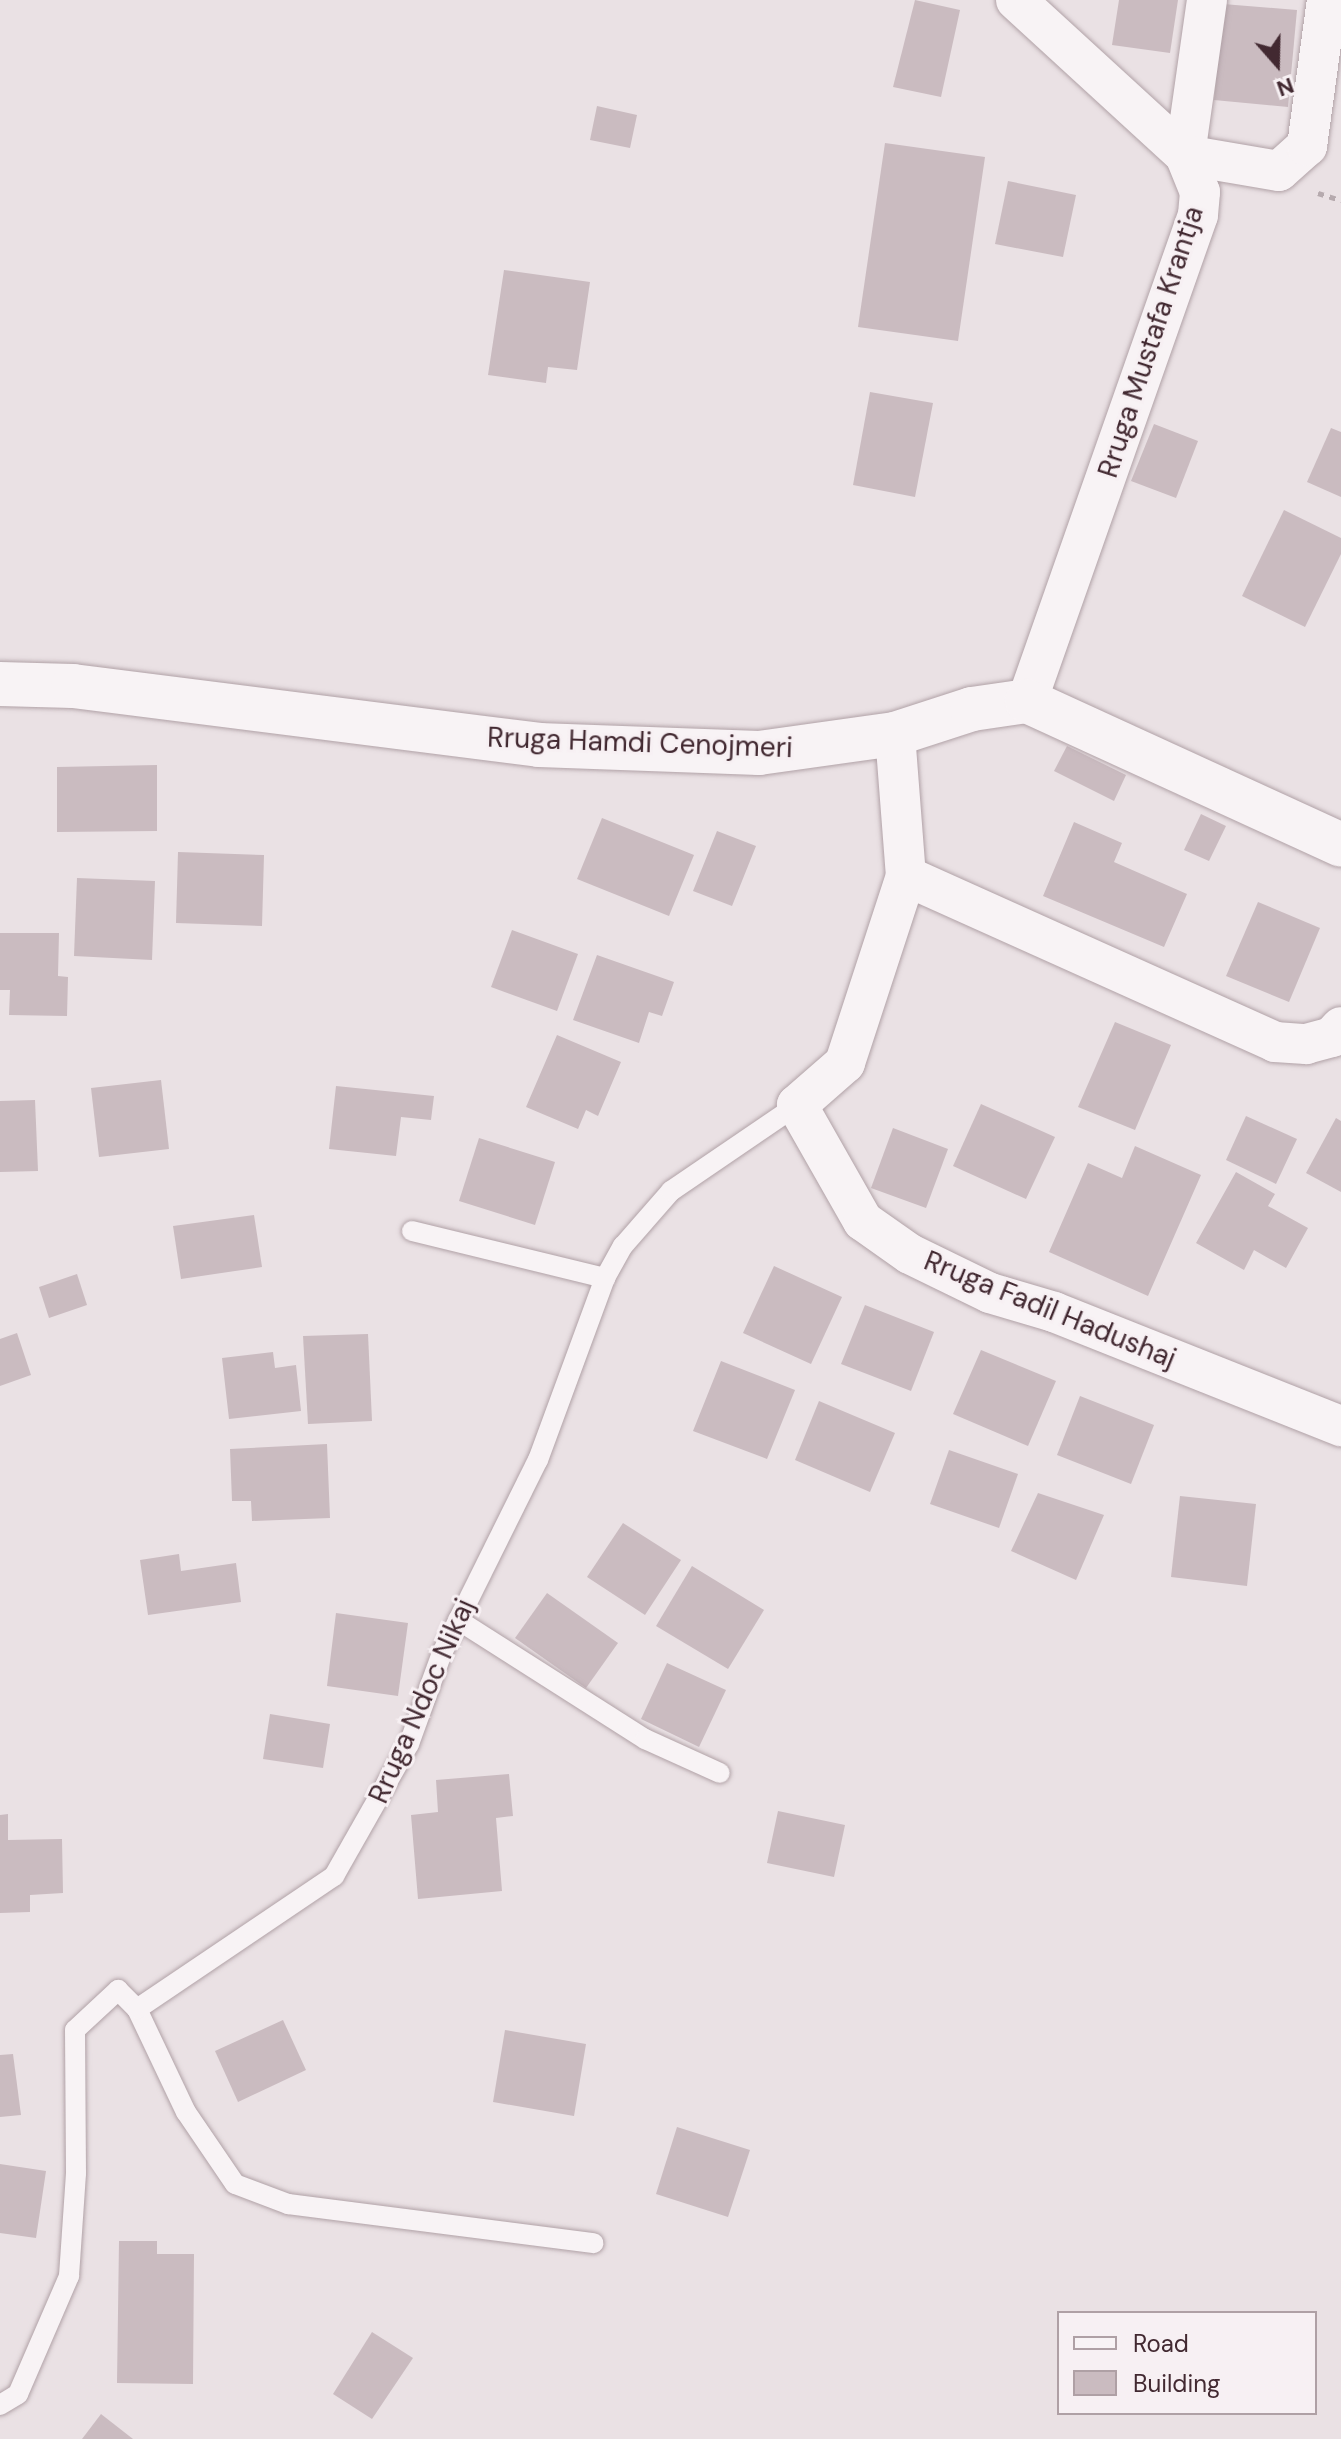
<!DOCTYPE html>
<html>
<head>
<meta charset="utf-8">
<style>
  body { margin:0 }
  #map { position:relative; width:1341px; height:2439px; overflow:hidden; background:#eae1e4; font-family:"DM Sans",sans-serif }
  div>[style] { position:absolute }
  .building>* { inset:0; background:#cabbc0 }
  .path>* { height:5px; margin-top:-2.5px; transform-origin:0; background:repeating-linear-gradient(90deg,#b6aaae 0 6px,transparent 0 12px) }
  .roads { filter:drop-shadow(0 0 2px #b1a2a7) drop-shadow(0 0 2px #b1a2a7) }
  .service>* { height:20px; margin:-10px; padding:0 10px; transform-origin:10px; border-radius:10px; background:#f8f3f5 }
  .minor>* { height:40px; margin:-20px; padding:0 20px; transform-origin:20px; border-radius:20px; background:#f8f3f5 }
  .tertiary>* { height:44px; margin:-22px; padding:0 22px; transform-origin:22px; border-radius:22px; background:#f8f3f5 }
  span { translate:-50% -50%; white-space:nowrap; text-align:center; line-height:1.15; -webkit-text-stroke:6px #f7f0f3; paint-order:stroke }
  .street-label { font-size:28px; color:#422931 }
  .legend { position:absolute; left:1057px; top:2311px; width:260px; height:104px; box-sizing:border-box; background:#f7f0f3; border:2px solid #afa0a5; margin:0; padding:10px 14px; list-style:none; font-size:24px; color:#422931 }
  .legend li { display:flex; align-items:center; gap:16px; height:40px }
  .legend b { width:40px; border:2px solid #afa0a5 }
  .north { position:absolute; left:1237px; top:24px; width:80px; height:80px; -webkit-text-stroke:6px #f7f0f3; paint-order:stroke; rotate:160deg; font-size:22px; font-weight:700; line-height:32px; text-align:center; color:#422931 }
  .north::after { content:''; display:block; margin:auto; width:28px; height:36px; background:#422931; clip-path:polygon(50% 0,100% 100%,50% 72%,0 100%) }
</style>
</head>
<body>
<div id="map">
  <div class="building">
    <i style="clip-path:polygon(915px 0,960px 10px,941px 97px,893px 87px)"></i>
    <i style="clip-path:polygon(1119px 0,1178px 0,1170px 53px,1112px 45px)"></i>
    <i style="clip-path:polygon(1223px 4px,1297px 10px,1288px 107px,1214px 100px)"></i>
    <i style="clip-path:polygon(597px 106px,637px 115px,630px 148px,590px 140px)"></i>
    <i style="clip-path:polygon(885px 143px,985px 157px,958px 341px,858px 327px)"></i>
    <i style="clip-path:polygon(1008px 181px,1076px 195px,1063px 257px,995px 244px)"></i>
    <i style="clip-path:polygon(504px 270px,590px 282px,577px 370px,548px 367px,546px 383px,488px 375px)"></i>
    <i style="clip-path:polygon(870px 392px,933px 403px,915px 497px,853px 485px)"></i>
    <i style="clip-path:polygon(1154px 424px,1198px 441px,1176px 498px,1131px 481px)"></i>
    <i style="clip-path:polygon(1331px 428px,1341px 432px,1341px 497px,1307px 482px)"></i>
    <i style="clip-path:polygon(1284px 510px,1341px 538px,1341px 554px,1305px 627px,1242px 596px)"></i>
    <i style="clip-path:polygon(1067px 746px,1126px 775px,1114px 801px,1054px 771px)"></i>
    <i style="clip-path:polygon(157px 765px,157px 831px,57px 832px,57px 767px)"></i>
    <i style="clip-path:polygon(1201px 814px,1226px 826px,1209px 861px,1184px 850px)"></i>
    <i style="clip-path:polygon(602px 818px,694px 855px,669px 916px,577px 879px)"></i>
    <i style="clip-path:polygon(1074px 822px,1122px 843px,1114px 862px,1187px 894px,1164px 947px,1043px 896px)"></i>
    <i style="clip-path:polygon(717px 831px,756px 846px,732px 906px,693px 891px)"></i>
    <i style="clip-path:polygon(178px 852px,264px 855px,262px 926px,176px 923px)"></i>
    <i style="clip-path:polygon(77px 878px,155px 881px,152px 960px,74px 956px)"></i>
    <i style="clip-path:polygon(1258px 902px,1320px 928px,1289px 1002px,1226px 976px)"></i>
    <i style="clip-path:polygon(512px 930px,578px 954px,557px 1011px,491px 987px)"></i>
    <i style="clip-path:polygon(0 933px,59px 933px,58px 976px,68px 977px,67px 1016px,9px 1015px,10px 990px,0 990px)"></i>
    <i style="clip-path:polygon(597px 955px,674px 982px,662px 1016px,649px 1012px,639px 1043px,573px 1020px)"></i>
    <i style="clip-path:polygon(1115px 1022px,1171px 1045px,1135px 1130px,1078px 1107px)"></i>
    <i style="clip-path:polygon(557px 1035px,621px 1062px,598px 1116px,586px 1110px,578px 1129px,526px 1107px)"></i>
    <i style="clip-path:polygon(161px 1080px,169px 1149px,99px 1157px,91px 1088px)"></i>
    <i style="clip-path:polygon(336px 1086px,434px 1096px,431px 1120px,401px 1117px,396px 1156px,329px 1149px)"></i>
    <i style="clip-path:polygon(35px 1100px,38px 1171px,0 1172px,0 1101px)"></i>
    <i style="clip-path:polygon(981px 1104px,1055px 1137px,1026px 1199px,953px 1166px)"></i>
    <i style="clip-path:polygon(1246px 1116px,1297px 1139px,1276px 1184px,1226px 1160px)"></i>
    <i style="clip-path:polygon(1336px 1118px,1341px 1121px,1341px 1192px,1306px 1173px)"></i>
    <i style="clip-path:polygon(893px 1128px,948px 1149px,926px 1208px,871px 1188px)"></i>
    <i style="clip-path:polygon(479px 1138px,555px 1162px,535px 1225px,459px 1201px)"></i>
    <i style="clip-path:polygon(1135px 1146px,1201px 1175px,1148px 1296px,1049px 1252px,1088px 1163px,1122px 1178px)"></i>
    <i style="clip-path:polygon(1236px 1172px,1275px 1194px,1268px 1206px,1308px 1228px,1286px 1268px,1254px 1250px,1244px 1270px,1196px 1243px)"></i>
    <i style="clip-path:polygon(254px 1215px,262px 1267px,181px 1279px,173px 1226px)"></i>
    <i style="clip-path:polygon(774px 1266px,842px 1297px,811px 1364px,743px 1333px)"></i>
    <i style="clip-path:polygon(77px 1274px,87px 1305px,49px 1318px,39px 1287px)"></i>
    <i style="clip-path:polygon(865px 1305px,934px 1332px,911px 1391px,841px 1364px)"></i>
    <i style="clip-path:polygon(17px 1333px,31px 1375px,0 1386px,0 1339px)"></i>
    <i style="clip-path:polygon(368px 1334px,372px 1421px,308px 1424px,303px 1336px)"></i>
    <i style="clip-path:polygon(981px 1350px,1056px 1381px,1028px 1446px,953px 1414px)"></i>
    <i style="clip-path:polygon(273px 1352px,275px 1368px,296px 1365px,301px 1411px,229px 1419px,222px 1358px)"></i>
    <i style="clip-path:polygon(721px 1361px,795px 1390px,767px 1459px,693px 1431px)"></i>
    <i style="clip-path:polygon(1080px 1396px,1154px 1425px,1131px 1484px,1057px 1455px)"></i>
    <i style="clip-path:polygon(819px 1401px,895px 1433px,870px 1492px,795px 1460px)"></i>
    <i style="clip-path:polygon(327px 1444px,330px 1518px,252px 1521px,251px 1501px,232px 1501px,230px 1449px)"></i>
    <i style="clip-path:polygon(949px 1450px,1018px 1474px,999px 1528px,930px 1504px)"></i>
    <i style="clip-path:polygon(1038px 1493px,1104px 1515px,1076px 1580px,1011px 1551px)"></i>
    <i style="clip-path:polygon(1180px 1496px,1256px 1504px,1247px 1586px,1171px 1577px)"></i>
    <i style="clip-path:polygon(623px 1523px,681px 1560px,645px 1615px,587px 1577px)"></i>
    <i style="clip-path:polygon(179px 1554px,181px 1571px,236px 1563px,241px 1602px,148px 1615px,140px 1560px)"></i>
    <i style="clip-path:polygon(692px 1566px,764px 1610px,728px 1669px,656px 1626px)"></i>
    <i style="clip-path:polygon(547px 1593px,618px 1643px,586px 1688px,515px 1638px)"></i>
    <i style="clip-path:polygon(336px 1613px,408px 1623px,398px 1696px,327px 1686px)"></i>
    <i style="clip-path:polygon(667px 1663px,726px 1690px,699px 1747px,641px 1719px)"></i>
    <i style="clip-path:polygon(270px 1714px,330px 1724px,323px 1768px,263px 1759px)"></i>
    <i style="clip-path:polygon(509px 1774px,513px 1816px,496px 1818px,502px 1891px,418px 1899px,411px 1815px,438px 1812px,436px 1780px)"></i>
    <i style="clip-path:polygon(778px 1811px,845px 1825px,834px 1877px,767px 1863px)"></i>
    <i style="clip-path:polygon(8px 1814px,8px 1840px,62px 1839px,63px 1893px,30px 1895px,30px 1912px,0 1913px,0 1815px)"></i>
    <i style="clip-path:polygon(283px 2020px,306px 2070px,238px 2102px,215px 2051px)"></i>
    <i style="clip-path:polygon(505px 2030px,586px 2044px,574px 2116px,493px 2102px)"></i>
    <i style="clip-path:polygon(13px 2054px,21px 2115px,0 2117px,0 2055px)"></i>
    <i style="clip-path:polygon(677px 2127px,750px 2150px,728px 2217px,656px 2194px)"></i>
    <i style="clip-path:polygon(0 2164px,46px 2171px,36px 2238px,0 2233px)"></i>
    <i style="clip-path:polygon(119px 2241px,157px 2241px,157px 2254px,194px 2254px,193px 2384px,117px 2383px)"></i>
    <i style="clip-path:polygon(372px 2332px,413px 2358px,372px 2419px,333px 2394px)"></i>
    <i style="clip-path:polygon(101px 2414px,133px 2439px,82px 2439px)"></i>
  </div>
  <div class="path">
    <i style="left:1318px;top:193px;width:24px;rotate:17deg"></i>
  </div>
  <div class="roads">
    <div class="service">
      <i style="left:412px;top:1231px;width:199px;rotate:13.7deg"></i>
      <i style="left:458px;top:1620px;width:222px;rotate:32.5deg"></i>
      <i style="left:645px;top:1739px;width:82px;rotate:24.4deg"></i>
      <i style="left:137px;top:2009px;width:114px;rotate:64.6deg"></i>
      <i style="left:186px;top:2112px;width:87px;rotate:55.8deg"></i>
      <i style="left:235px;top:2184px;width:57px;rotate:20.7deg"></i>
      <i style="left:288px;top:2204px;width:308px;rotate:7.3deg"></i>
      <i style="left:0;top:2405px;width:21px;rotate:-31deg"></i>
      <i style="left:18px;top:2394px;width:129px;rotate:-66.6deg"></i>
      <i style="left:69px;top:2276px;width:103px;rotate:-86.1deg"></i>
      <i style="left:76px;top:2173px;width:143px;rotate:-90.4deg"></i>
      <i style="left:75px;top:2030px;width:59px;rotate:-42.9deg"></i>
      <i style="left:118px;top:1990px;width:27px;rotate:45deg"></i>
      <i style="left:137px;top:2009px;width:238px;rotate:-34deg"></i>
      <i style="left:334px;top:1876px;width:152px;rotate:-60.4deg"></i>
      <i style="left:409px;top:1744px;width:97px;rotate:-70.1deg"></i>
      <i style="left:442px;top:1653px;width:216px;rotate:-63.6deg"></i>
      <i style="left:538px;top:1460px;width:194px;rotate:-69.8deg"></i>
      <i style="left:605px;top:1278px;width:37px;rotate:-61deg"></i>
      <i style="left:623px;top:1246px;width:73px;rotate:-48.9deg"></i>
      <i style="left:671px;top:1191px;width:153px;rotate:-34.3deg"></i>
    </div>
    <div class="minor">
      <i style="left:1016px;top:0;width:229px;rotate:42.5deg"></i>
      <i style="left:1185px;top:155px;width:40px;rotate:68deg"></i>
      <i style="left:1200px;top:192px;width:23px;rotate:95deg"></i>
      <i style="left:1198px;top:215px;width:515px;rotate:109.38deg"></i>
      <i style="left:1207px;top:0;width:157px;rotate:98.1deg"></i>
      <i style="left:1185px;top:155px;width:95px;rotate:9.7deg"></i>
      <i style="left:1279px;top:171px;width:38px;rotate:-42deg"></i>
      <i style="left:1307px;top:146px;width:147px;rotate:-82.2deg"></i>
      <i style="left:895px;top:734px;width:142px;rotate:85.6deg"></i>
      <i style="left:906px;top:876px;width:197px;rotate:108.1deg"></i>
      <i style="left:845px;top:1063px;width:64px;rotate:138.8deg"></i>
      <i style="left:797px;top:1105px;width:133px;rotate:60.4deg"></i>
      <i style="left:863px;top:1221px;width:57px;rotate:35.1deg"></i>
      <i style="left:910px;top:1254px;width:89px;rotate:26deg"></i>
      <i style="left:990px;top:1293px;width:67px;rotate:16.5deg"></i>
      <i style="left:1054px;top:1312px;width:309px;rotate:21.7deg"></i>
      <i style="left:906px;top:876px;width:405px;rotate:24.2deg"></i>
      <i style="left:1275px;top:1042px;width:31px;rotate:4deg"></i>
      <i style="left:1306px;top:1044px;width:27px;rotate:-15deg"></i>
      <i style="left:1332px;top:1037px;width:13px;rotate:-48deg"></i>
    </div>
    <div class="tertiary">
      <i style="left:0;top:684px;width:73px;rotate:1.6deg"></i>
      <i style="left:73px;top:686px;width:470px;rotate:7.2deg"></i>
      <i style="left:539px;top:745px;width:220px;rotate:2.1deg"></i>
      <i style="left:759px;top:753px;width:137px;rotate:-8deg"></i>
      <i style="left:895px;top:734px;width:81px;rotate:-18deg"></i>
      <i style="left:972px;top:709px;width:56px;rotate:-8.3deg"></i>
      <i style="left:1027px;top:701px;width:345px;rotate:24.6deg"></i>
    </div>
  </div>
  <div class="street-label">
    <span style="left:1151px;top:342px;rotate:-72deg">Rruga Mustafa Krantja</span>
    <span style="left:640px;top:743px;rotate:2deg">Rruga Hamdi Cenojmeri</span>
    <span style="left:1050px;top:1310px;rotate:22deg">Rruga Fadil Hadushaj</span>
    <span style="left:422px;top:1701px;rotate:-66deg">Rruga Ndoc Nikaj</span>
  </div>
  <ul class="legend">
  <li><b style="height:10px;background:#f8f3f5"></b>Road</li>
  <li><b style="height:22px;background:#cabbc0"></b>Building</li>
  </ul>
  <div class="north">N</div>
</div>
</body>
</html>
